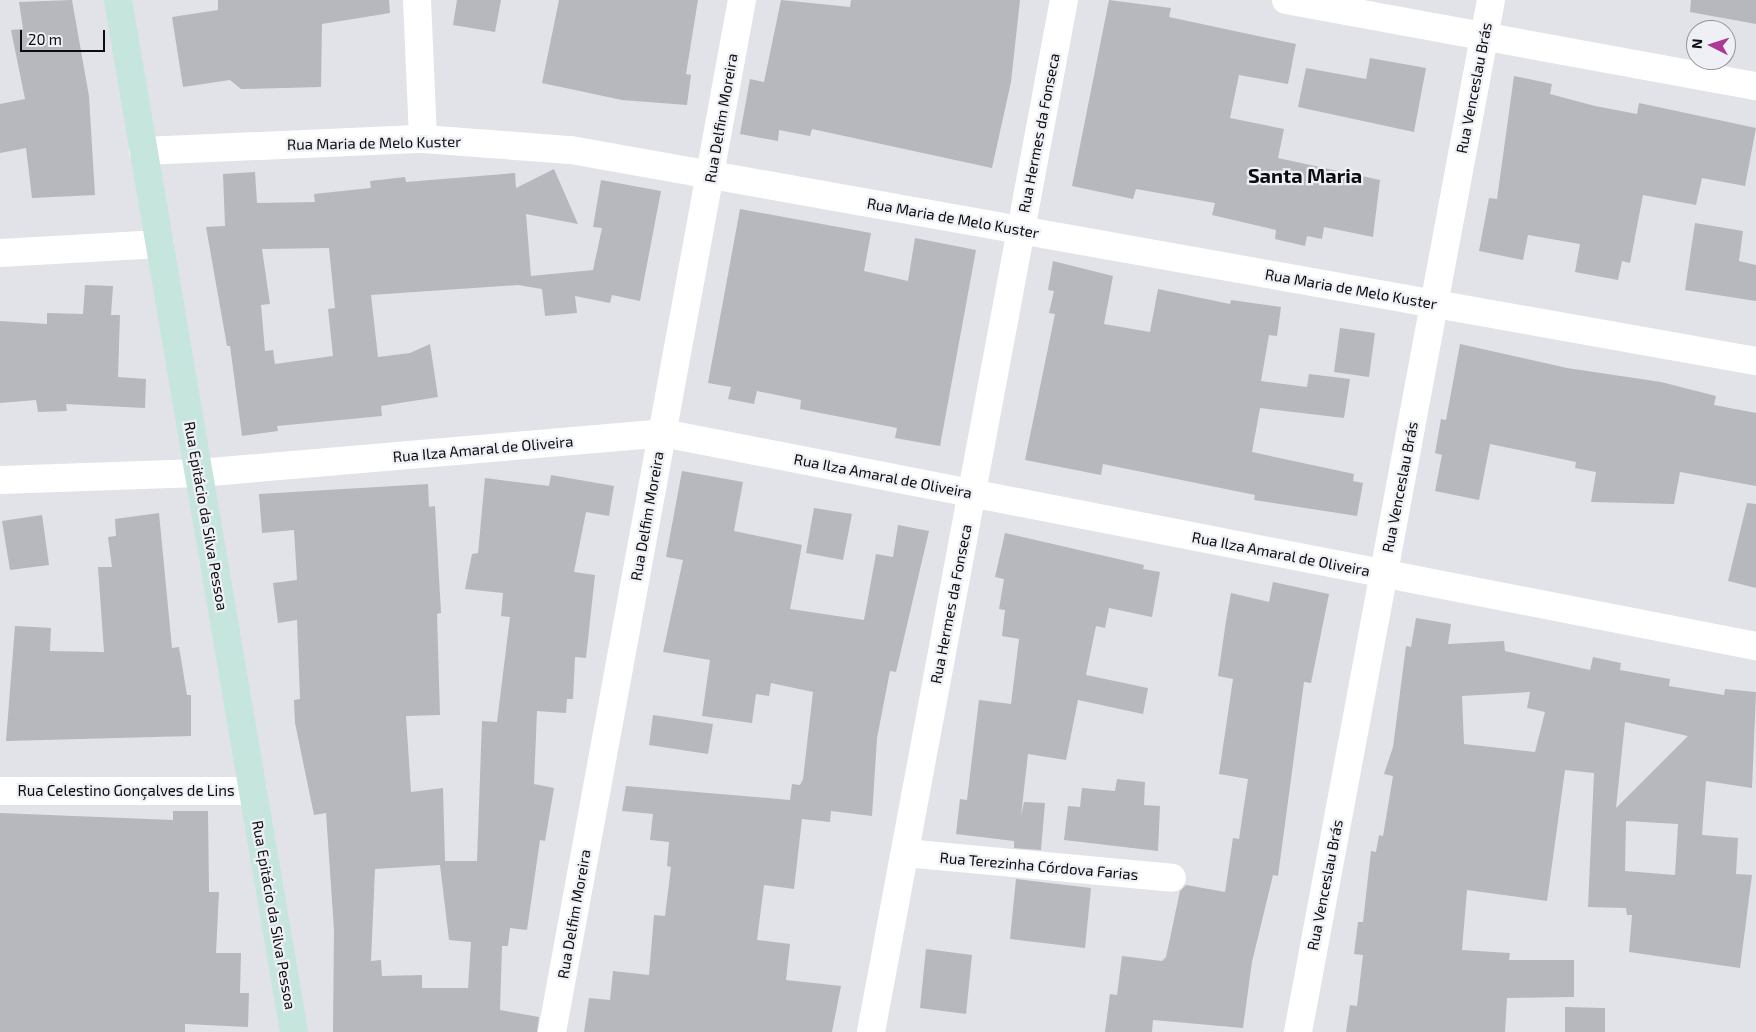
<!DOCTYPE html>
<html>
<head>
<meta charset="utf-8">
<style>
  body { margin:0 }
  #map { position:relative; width:1756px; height:1032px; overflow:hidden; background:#e1e3e8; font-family:"Exo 2",sans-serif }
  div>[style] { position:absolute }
  .building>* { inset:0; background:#b6b8bd }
  .street>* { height:28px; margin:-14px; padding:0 14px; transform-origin:14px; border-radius:14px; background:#fff }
  .secondary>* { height:28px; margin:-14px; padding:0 14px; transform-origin:14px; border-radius:14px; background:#c6e5dd }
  span { translate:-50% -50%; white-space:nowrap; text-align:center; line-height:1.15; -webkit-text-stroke:4.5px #eef0f6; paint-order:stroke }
  .street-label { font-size:15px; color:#0c0d0f }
  .district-label { font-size:20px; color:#0c0d0f; font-weight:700 }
  .north { position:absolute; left:1686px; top:20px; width:50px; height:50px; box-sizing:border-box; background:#eef0f6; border:1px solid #94959a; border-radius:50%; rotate:275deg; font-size:14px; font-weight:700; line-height:20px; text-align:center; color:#0c0d0f }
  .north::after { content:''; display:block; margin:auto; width:18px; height:22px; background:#ac3a95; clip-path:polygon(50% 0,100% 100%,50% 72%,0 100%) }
  .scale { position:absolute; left:20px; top:30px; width:85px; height:22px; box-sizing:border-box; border:2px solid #0c0d0f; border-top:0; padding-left:6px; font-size:15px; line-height:18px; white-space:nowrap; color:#0c0d0f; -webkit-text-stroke:4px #eef0f6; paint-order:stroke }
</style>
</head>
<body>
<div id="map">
  <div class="building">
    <i style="clip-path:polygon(72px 0,89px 96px,95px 195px,32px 198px,26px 148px,0 153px,0 104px,25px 99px,11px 30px,23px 29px,19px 2px)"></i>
    <i style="clip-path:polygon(218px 0,389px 0,390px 13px,322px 24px,321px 87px,241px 89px,230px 80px,183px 87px,172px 17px,218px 10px)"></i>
    <i style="clip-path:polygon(457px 0,501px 0,495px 32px,453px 25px)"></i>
    <i style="clip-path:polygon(559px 0,698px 0,686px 74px,691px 75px,687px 105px,622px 100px,542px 83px)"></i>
    <i style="clip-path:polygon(781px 0,850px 7px,851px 0,1020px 0,1011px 82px,992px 168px,812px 129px,810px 136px,779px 130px,778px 141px,740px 134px,750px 79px,764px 82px)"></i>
    <i style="clip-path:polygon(1109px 0,1171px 8px,1169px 17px,1296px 44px,1288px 84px,1239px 75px,1230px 118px,1284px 129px,1278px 158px,1380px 180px,1373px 237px,1324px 227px,1322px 239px,1307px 236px,1305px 246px,1275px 239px,1276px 230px,1212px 215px,1215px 203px,1136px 189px,1133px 199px,1072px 186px)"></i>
    <i style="clip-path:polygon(1691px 0,1756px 0,1756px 24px,1690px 12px)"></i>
    <i style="clip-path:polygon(1370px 58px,1426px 68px,1414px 132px,1298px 107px,1306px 68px,1366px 79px)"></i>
    <i style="clip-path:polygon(1514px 76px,1552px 84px,1550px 94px,1595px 106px,1637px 114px,1639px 103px,1756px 128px,1745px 186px,1702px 178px,1696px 205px,1643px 195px,1630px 263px,1622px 261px,1618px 280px,1575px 272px,1580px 244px,1528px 235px,1523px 260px,1479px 251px,1489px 198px,1497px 199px)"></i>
    <i style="clip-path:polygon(evenodd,554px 169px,578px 224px,526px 214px,531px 276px,593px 270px,602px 228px,593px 227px,601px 180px,661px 191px,640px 301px,612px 295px,610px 303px,575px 296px,577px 313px,545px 316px,542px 289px,518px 285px,371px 295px,378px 357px,410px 353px,430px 344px,438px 397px,381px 406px,382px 416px,277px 426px,278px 431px,242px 436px,230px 346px,227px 346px,206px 227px,225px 226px,223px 174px,255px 172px,257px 203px,315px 202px,314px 194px,371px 188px,370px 181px,405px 177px,406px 182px,515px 173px,516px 188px,554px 169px,329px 248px,335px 308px,328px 309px,333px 356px,275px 364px,273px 350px,265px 351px,261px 305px,270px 304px,262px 249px,329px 248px)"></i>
    <i style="clip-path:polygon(740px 209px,871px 233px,864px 271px,908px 281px,915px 238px,976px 250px,940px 446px,895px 438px,897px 428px,800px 409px,801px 400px,757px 391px,754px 404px,728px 399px,731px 387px,708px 383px)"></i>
    <i style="clip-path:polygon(1695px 223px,1743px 231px,1739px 261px,1756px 265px,1756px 301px,1685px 290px)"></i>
    <i style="clip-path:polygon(1053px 261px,1113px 276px,1104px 324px,1150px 332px,1158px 289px,1230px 304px,1231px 300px,1281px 307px,1277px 336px,1269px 335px,1261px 381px,1307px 387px,1309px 374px,1350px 379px,1344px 418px,1260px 408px,1252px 452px,1354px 474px,1353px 481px,1363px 483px,1357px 516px,1254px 500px,1255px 495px,1103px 464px,1101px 475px,1025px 460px,1055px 314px,1049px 313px,1054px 291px,1048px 290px)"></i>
    <i style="clip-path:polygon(85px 285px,113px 286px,111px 315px,120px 315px,118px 377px,146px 379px,145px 408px,66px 404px,67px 411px,38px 412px,36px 400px,0 403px,0 321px,47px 324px,47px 313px,83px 314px)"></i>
    <i style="clip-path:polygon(1340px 328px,1375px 333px,1369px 377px,1334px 372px)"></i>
    <i style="clip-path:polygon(1460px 344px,1567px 368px,1661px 382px,1716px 396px,1714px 405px,1756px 413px,1756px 486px,1680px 472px,1674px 504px,1591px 502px,1596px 472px,1575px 468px,1576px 462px,1490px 444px,1479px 500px,1435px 491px,1442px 455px,1435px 453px,1441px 419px,1446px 420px)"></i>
    <i style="clip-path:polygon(682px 471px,743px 482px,734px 531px,802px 545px,790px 609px,864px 620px,876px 554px,893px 557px,898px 525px,929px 531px,896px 672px,890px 671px,877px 738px,872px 816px,831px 811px,830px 822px,802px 819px,794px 889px,764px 885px,757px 940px,790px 944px,786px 980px,841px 986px,832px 1032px,584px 1032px,589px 998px,610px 1000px,613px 971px,649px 975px,654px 915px,665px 916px,671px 867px,667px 866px,669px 842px,650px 840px,653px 814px,622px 811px,626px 786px,790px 800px,792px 784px,800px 785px,803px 779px,813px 692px,771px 683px,769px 696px,756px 694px,752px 723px,702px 716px,710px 660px,663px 652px,683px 560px,666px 557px)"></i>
    <i style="clip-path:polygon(evenodd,551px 475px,614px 486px,609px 516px,586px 512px,574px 572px,595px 575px,586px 658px,575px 657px,573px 699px,567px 699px,566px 713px,537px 711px,534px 784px,554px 788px,545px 841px,540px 840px,527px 930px,510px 928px,508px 946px,502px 946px,500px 1010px,539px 1017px,537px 1032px,333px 1032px,334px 930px,326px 813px,314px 815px,295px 723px,294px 700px,300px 699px,297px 620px,278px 623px,273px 583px,297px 580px,294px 530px,262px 533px,259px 494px,428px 484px,429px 507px,435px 506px,441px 613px,437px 614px,440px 715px,406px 716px,411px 792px,443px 788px,445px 861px,477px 861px,482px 721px,497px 722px,510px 617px,501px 616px,503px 593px,465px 589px,472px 554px,478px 553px,485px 478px,549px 486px,551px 475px,440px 865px,449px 940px,471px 942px,468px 988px,422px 988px,422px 975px,382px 976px,381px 960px,371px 961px,375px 869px,440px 865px)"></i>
    <i style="clip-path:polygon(1747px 503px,1756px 504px,1756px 588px,1728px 581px)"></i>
    <i style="clip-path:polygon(814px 508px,852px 514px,843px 560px,806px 553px)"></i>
    <i style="clip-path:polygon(159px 513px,172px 648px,179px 647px,187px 695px,191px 695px,191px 736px,6px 741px,15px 626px,51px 628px,50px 651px,104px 652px,98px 567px,112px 567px,108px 537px,116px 536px,115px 519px)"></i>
    <i style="clip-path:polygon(42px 515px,49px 565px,10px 570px,2px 521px)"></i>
    <i style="clip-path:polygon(1005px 533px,1144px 565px,1143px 569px,1160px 572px,1152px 617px,1109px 608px,1105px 628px,1096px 626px,1086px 675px,1148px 688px,1143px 714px,1078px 700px,1066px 760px,1028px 754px,1021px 816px,1024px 802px,1045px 803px,1041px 850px,1014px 848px,1014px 841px,956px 834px,960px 799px,967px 800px,979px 700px,1011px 704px,1019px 639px,1002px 636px,1005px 610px,999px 609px,1004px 579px,995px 577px)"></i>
    <i style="clip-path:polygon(1273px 582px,1329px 594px,1311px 683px,1304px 682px,1278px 876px,1273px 875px,1252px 962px,1243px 1028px,1153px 1020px,1152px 1032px,1105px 1032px,1110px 994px,1117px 995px,1122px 956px,1162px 961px,1166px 957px,1180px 891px,1186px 885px,1225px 892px,1233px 838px,1239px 839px,1248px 779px,1219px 774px,1233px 679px,1218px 676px,1226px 621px,1231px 593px,1269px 602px)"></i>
    <i style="clip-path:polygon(evenodd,1416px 618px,1451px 624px,1448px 644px,1504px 641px,1505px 651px,1590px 670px,1593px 657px,1621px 663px,1620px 670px,1670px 679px,1669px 686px,1724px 695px,1725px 689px,1756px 692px,1752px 788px,1706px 781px,1702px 835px,1738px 838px,1736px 874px,1752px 875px,1740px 968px,1629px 952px,1632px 915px,1627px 915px,1626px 908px,1588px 907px,1594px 773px,1565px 770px,1547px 901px,1467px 890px,1462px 950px,1510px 953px,1509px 960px,1574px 960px,1574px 997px,1507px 998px,1505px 1032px,1346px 1032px,1350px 1005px,1357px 1006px,1363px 955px,1354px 954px,1358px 922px,1363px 922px,1371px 851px,1376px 852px,1379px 835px,1383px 836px,1393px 776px,1384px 774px,1393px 747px,1406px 646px,1411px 647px,1416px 618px,1530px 692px,1527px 708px,1545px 712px,1535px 752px,1464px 744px,1462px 696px,1530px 692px,1416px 618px,1625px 722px,1688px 736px,1616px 808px,1625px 722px,1416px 618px,1626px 821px,1678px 824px,1675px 875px,1625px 871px,1626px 821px)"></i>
    <i style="clip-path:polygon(653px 715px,713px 724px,708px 754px,649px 745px)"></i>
    <i style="clip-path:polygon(1117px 779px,1145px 782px,1144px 805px,1160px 806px,1158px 851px,1064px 840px,1068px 806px,1080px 807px,1082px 788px,1115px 791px)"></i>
    <i style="clip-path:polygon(173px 811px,208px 811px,209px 892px,219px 892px,216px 953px,241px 953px,240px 993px,249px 993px,248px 1027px,185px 1024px,185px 1032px,0 1032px,0 813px,173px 820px)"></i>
    <i style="clip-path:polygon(1016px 879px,1091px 888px,1085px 948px,1010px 939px)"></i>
    <i style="clip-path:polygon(926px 949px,972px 955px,966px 1014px,920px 1008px)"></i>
    <i style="clip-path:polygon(1565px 1007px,1605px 1008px,1605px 1032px,1565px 1032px)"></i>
  </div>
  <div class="street">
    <i style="left:417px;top:0;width:139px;rotate:87.5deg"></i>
    <i style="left:1286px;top:0;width:478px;rotate:10.4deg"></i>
    <i style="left:143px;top:151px;width:280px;rotate:-2.5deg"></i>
    <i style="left:423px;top:139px;width:148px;rotate:4.3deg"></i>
    <i style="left:571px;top:150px;width:1204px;rotate:10.1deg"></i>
    <i style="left:0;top:253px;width:160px;rotate:-3.2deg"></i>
    <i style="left:0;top:480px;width:199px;rotate:-2deg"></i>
    <i style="left:199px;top:473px;width:466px;rotate:-4.9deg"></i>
    <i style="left:663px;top:433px;width:1114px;rotate:11.03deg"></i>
    <i style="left:0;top:791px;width:253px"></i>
    <i style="left:905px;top:853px;width:268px;rotate:5.3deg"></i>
    <i style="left:552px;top:1032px;width:1049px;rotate:-79.57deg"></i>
    <i style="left:871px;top:1032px;width:1050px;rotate:-79.41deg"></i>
    <i style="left:1298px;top:1032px;width:1050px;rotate:-79.41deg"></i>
  </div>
  <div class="secondary">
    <i style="left:118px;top:0;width:1047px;rotate:80.32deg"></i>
  </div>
  <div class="street-label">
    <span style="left:1474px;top:88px;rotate:-79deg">Rua Venceslau Brás</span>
    <span style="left:721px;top:118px;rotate:-80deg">Rua Delfim Moreira</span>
    <span style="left:1039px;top:133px;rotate:-79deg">Rua Hermes da Fonseca</span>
    <span style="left:374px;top:143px;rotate:-1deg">Rua Maria de Melo Kuster</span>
    <span style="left:953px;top:218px;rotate:10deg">Rua Maria de Melo Kuster</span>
    <span style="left:1351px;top:289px;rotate:10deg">Rua Maria de Melo Kuster</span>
    <span style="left:483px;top:449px;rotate:-5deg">Rua Ilza Amaral de Oliveira</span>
    <span style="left:883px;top:476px;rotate:11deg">Rua Ilza Amaral de Oliveira</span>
    <span style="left:1400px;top:487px;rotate:-79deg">Rua Venceslau Brás</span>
    <span style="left:206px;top:516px;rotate:80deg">Rua Epitácio da Silva Pessoa</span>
    <span style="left:647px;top:516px;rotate:-80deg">Rua Delfim Moreira</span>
    <span style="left:1281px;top:554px;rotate:11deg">Rua Ilza Amaral de Oliveira</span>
    <span style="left:951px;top:604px;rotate:-79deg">Rua Hermes da Fonseca</span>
    <span style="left:126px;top:791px">Rua Celestino Gonçalves de Lins</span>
    <span style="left:1039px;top:866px;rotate:5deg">Rua Terezinha Córdova Farias</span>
    <span style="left:1325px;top:885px;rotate:-79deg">Rua Venceslau Brás</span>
    <span style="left:574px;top:914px;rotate:-80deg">Rua Delfim Moreira</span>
    <span style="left:274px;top:915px;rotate:80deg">Rua Epitácio da Silva Pessoa</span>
  </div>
  <div class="district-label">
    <span style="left:1305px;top:175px">Santa Maria</span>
  </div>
  <div class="north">N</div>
  <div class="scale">20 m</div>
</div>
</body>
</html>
